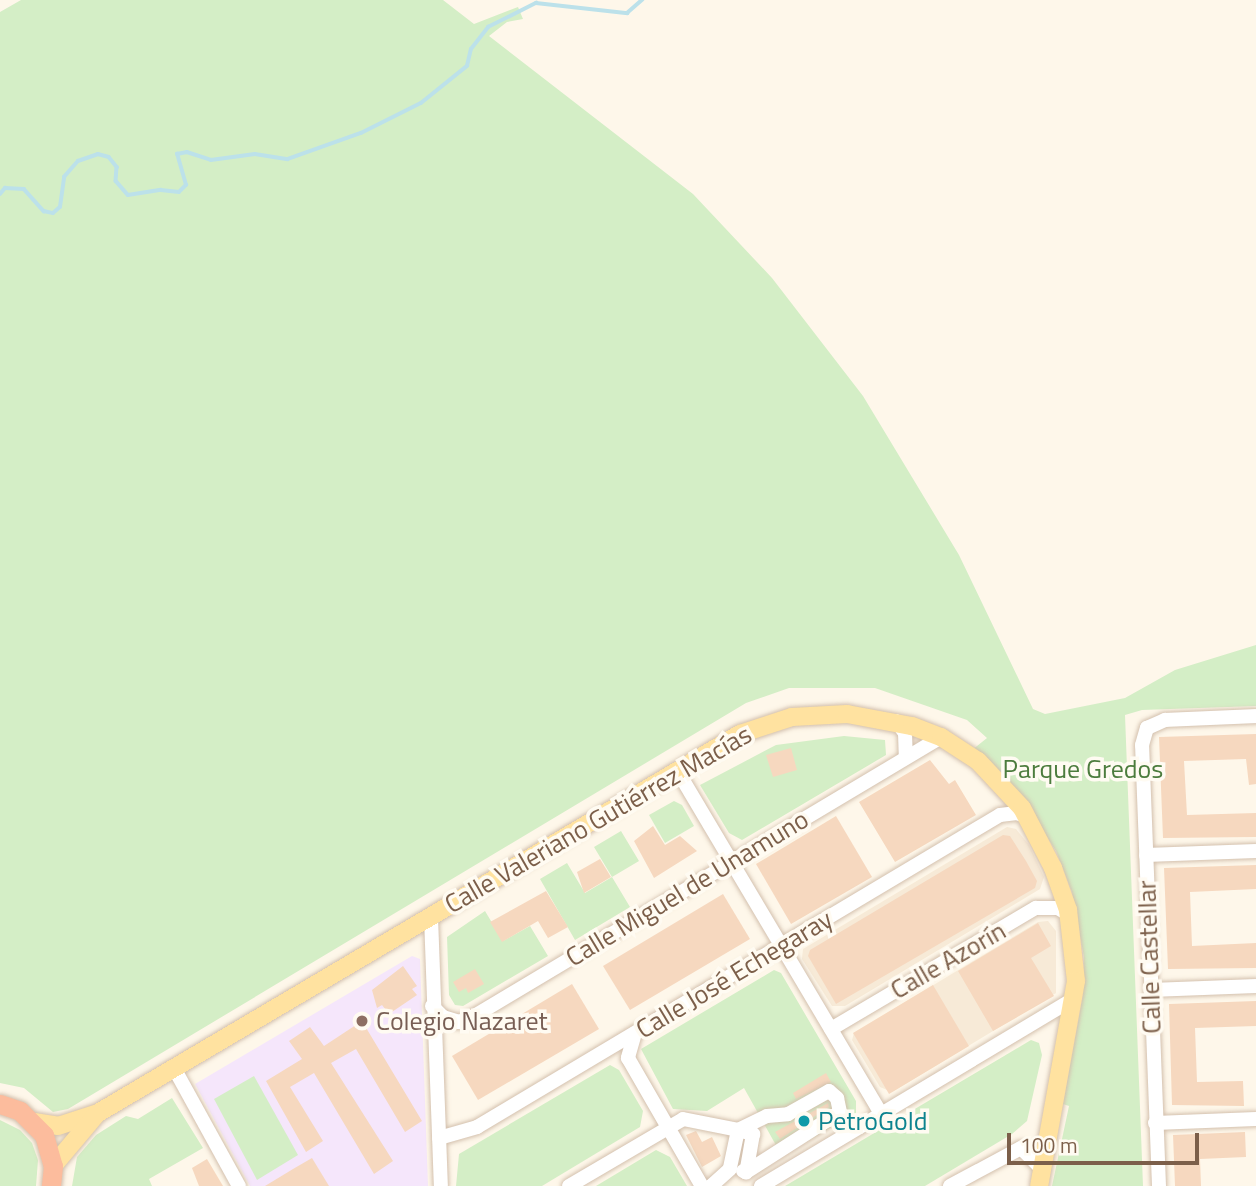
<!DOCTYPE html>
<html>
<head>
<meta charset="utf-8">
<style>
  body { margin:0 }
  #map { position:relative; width:1256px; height:1186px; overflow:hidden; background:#fef7ea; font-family:"Titillium Web",sans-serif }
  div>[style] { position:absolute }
  .residential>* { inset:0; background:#f7ead7 }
  .education>* { inset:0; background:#f5e6fb }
  .green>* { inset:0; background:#d4eec6 }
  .stream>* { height:3.5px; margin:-1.75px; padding:0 1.75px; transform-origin:1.75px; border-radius:1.75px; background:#bce1ea }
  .building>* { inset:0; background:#f6d8bf }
  .roads { filter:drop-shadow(0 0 2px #d3c0ad) drop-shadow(0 0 2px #d3c0ad) }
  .minor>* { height:14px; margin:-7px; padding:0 7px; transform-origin:7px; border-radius:7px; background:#fff }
  .major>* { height:18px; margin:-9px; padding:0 9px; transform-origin:9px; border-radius:9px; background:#ffe2a0 }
  .highway>* { height:19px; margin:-9.5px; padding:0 9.5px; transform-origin:9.5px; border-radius:9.5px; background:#fcbc9d }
  .dots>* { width:19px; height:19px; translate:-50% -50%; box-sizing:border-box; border:4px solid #fffbf2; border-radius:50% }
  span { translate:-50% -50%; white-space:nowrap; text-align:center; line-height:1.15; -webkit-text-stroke:7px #fffbf2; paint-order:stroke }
  .park-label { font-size:26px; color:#4c7c3d }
  .street-label { font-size:26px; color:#7c5f4a }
  .education-label { font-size:26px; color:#785e54 }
  .left { translate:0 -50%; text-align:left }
  .culture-label { font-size:26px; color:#0d838f }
  .scale { position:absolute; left:1007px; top:1133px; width:192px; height:32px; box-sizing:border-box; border:4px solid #7c5f4a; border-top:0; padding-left:9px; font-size:21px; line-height:24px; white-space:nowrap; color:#7c5f4a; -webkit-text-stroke:5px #fffbf2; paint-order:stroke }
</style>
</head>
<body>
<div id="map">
  <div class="residential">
    <i style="clip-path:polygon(1007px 827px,1016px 829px,1029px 845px,1044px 877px,1040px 889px,845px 1006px,832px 1006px,802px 959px,803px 949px)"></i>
    <i style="clip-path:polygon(1048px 921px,1056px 931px,1056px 993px,892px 1092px,880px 1087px,852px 1040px,854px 1033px,1038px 922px)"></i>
  </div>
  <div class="education">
    <i style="clip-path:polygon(412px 956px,420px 959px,428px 1186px,250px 1186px,195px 1084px)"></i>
  </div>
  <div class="green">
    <i style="clip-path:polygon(21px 0,443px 0,474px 24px,518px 7px,523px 19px,507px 22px,489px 36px,693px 194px,772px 278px,863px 396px,959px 555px,1033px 709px,1045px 714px,1125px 698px,1175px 670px,1256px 645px,1256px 706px,1142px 710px,1125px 715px,1143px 1186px,1052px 1186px,1069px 1106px,1063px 1104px,1083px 995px,1084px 957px,1072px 892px,1056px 851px,1020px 795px,972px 750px,987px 738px,967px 720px,875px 688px,789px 688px,746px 703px,68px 1109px,53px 1112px,24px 1088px,0 1083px,0 12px)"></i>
    <i style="clip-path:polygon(844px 736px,885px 740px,886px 755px,742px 840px,729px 833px,700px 785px,776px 745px)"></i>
    <i style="clip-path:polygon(674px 801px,682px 805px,694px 826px,665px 843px,649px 815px)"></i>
    <i style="clip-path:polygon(621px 831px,639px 861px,612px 877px,630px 907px,575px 940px,540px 879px,567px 863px,585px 893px,612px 877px,594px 847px)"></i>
    <i style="clip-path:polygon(485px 911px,503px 941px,530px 926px,548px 956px,463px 1006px,455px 1005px,449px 995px,447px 937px)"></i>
    <i style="clip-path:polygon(774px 970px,781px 973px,856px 1101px,856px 1113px,782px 1156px,744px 1088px,707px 1111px,673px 1109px,641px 1049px)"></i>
    <i style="clip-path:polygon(1031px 1040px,1039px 1043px,1042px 1055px,1027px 1121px,1012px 1134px,925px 1186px,785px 1186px)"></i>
    <i style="clip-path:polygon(610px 1065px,619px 1070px,643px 1111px,640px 1127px,542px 1186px,456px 1186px,459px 1154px)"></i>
    <i style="clip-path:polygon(254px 1076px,298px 1155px,257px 1180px,214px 1099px)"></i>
    <i style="clip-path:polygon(172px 1098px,203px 1148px,149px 1179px,152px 1186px,72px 1186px,77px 1157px,96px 1135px,126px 1116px,138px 1119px)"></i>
    <i style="clip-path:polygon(0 1120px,20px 1130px,32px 1143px,38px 1160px,36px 1186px,0 1186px)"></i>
    <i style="clip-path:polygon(656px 1150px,670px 1157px,687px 1186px,596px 1186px)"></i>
  </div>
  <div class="stream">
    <i style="left:0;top:194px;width:8px;rotate:-50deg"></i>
    <i style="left:5px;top:188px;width:19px;rotate:3deg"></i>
    <i style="left:24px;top:189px;width:30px;rotate:48deg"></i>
    <i style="left:44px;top:211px;width:9px;rotate:13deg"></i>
    <i style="left:53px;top:213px;width:9px;rotate:-41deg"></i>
    <i style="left:60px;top:207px;width:30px;rotate:-82deg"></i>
    <i style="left:64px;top:177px;width:21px;rotate:-49deg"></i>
    <i style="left:78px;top:161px;width:21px;rotate:-19deg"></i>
    <i style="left:98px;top:154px;width:11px;rotate:15deg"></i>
    <i style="left:109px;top:157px;width:13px;rotate:51deg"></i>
    <i style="left:117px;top:167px;width:14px;rotate:94deg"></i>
    <i style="left:116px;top:181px;width:18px;rotate:49deg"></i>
    <i style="left:128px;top:195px;width:33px;rotate:-9deg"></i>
    <i style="left:161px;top:190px;width:18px;rotate:6deg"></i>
    <i style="left:179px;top:192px;width:10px;rotate:-45deg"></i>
    <i style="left:186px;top:185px;width:32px;rotate:-106deg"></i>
    <i style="left:177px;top:154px;width:10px;rotate:-11deg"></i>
    <i style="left:187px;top:152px;width:25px;rotate:18deg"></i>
    <i style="left:211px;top:160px;width:44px;rotate:-7.8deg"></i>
    <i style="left:255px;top:154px;width:33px;rotate:9deg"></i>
    <i style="left:288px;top:159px;width:77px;rotate:-19.6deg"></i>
    <i style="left:361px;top:133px;width:67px;rotate:-26.6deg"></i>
    <i style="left:421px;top:103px;width:59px;rotate:-38.8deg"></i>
    <i style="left:467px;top:66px;width:17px;rotate:-77deg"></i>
    <i style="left:471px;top:49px;width:28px;rotate:-52deg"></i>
    <i style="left:488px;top:27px;width:54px;rotate:-26.6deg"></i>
    <i style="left:536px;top:3px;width:92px;rotate:6.3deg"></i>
    <i style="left:627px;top:13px;width:20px;rotate:-41deg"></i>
  </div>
  <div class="building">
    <i style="clip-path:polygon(1256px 734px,1256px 784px,1249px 785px,1246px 759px,1184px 761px,1187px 815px,1256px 813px,1256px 837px,1163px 838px,1159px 737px)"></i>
    <i style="clip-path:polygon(791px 748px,797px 770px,773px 777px,766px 755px)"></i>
    <i style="clip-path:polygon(930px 760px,949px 784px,955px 780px,976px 815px,895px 862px,859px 802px)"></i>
    <i style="clip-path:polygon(836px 816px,872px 877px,791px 924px,756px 864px)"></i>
    <i style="clip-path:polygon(653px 826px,665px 845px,680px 836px,697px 851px,654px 878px,634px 841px)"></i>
    <i style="clip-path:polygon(1003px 835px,1010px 836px,1026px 861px,1037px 881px,1035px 888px,836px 1004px,808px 956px,810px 950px)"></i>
    <i style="clip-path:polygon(600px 859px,611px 877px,584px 893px,577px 872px)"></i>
    <i style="clip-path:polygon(1256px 865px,1256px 889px,1190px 892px,1192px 946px,1256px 943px,1256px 968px,1168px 969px,1164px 868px)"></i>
    <i style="clip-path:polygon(546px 891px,568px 927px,548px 938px,538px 921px,502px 942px,490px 922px)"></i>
    <i style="clip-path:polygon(723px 894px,750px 939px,630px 1010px,603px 966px)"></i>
    <i style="clip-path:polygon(1038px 923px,1051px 946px,1031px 958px,1054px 996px,993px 1031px,958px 971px)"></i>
    <i style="clip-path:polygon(403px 966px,417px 986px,412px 989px,417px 995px,389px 1014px,382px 1005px,377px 1008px,372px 990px)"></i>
    <i style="clip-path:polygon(475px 969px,484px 984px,468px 993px,466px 988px,459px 992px,453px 982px)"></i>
    <i style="clip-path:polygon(572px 984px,599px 1029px,478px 1100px,452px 1056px)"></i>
    <i style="clip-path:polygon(933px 985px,969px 1046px,889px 1094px,853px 1033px)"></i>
    <i style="clip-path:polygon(1256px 1001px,1256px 1026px,1195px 1028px,1197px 1082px,1243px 1081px,1244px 1106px,1172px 1105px,1169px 1004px)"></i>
    <i style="clip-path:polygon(362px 1021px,422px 1121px,405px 1132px,356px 1049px,331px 1063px,393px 1161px,374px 1174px,314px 1073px,290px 1087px,323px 1141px,306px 1152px,266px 1081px,302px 1059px,289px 1041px,310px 1027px,324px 1046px)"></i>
    <i style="clip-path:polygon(826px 1073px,831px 1082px,796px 1099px,793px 1093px)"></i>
    <i style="clip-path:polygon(828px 1103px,829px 1107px,780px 1139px,775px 1132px)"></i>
    <i style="clip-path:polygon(696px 1131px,702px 1142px,712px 1137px,721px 1156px,702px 1167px,686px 1135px)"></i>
    <i style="clip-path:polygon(1245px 1132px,1246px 1157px,1200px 1159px,1201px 1186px,1175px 1186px,1173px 1135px)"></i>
    <i style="clip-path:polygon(312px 1158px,329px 1186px,265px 1186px,293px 1169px)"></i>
    <i style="clip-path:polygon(207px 1159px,223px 1186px,199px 1186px,192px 1168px)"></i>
  </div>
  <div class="roads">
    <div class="minor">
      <i style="left:896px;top:721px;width:15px;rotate:53deg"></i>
      <i style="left:905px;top:733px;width:24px;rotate:88deg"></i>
      <i style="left:677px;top:770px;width:400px;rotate:59.3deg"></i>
      <i style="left:1146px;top:855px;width:110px;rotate:-2.1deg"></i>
      <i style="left:431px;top:917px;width:269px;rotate:87.9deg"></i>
      <i style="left:1151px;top:990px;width:105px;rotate:-2.2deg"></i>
      <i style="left:432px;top:1006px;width:16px;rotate:45deg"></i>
      <i style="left:443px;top:1017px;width:17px;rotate:17deg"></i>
      <i style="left:459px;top:1022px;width:18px;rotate:-22deg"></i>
      <i style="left:476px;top:1015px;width:542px;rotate:-30.87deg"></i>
      <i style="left:831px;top:1029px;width:238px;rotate:-30.6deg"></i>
      <i style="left:1036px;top:908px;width:22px"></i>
      <i style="left:1058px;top:908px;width:13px;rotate:32deg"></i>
      <i style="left:635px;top:1033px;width:26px;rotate:106deg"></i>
      <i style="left:628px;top:1058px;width:148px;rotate:60deg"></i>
      <i style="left:174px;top:1068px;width:135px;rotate:61.2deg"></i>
      <i style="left:1155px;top:1123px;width:101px;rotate:-2.3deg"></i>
      <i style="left:738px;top:1130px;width:32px;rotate:-26deg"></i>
      <i style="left:767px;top:1116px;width:21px;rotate:-5deg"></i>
      <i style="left:788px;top:1114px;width:47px;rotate:-29.3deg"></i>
      <i style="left:829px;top:1091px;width:11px;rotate:41deg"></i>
      <i style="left:837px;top:1098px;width:14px;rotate:78deg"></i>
      <i style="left:840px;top:1112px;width:112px;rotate:147.4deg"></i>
      <i style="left:738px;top:1130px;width:16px;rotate:15deg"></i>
      <i style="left:753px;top:1134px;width:39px;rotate:100deg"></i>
      <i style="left:746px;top:1172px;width:3px;rotate:-162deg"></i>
      <i style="left:439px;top:1138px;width:40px;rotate:-16deg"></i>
      <i style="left:477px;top:1127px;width:609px;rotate:-30.82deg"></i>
      <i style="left:1000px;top:815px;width:17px;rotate:-7deg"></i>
      <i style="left:1017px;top:813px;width:11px;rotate:22deg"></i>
      <i style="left:569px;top:1186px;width:132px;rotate:-30.4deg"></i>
      <i style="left:683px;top:1119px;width:56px;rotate:11.3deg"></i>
      <i style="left:738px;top:1130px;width:40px;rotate:102deg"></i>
      <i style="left:730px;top:1169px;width:25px;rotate:138deg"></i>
      <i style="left:761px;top:1186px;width:365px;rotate:-30.9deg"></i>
      <i style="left:950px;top:1186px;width:81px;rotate:-28.2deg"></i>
      <i style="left:1021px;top:1148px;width:30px;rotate:45deg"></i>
      <i style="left:1159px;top:1186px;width:441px;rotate:-92.2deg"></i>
      <i style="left:1142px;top:745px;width:18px;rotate:-74deg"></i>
      <i style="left:1147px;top:728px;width:20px;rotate:-24deg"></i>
      <i style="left:1165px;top:720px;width:91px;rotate:-2.5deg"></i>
    </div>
    <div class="major">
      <i style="left:34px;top:1122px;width:24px;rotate:9deg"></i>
      <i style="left:58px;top:1126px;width:42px;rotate:-18deg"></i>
      <i style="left:98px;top:1113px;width:746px;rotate:-30.56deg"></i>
      <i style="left:740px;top:734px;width:55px;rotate:-18.1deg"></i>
      <i style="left:792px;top:717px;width:55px;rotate:-3.1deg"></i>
      <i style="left:847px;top:714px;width:66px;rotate:10.5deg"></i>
      <i style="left:912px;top:726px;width:31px;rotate:21deg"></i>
      <i style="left:941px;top:737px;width:44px;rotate:33deg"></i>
      <i style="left:978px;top:761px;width:64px;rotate:46.9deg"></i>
      <i style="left:1022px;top:808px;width:68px;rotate:62.7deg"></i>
      <i style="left:1053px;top:868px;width:45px;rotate:70.3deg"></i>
      <i style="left:1068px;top:910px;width:71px;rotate:83.6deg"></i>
      <i style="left:1076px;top:981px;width:208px;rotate:100.2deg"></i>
      <i style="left:53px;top:1166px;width:67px;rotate:-49.9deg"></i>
    </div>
    <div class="highway">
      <i style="left:0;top:1104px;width:21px;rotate:19deg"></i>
      <i style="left:20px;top:1111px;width:34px;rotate:45deg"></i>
      <i style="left:44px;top:1135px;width:32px;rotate:74deg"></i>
      <i style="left:53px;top:1166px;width:20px;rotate:96deg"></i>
    </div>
  </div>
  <div class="dots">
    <i style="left:362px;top:1021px;background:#8d6e63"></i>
    <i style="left:804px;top:1121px;background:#0f9aa8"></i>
  </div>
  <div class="park-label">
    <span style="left:1083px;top:769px">Parque Gredos</span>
  </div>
  <div class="street-label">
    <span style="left:598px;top:819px;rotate:-30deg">Calle Valeriano Gutiérrez Macías</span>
    <span style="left:687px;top:888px;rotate:-31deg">Calle Miguel de Unamuno</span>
    <span style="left:1149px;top:957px;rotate:-92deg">Calle Castellar</span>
    <span style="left:948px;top:960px;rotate:-30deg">Calle Azorín</span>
    <span style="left:734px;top:974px;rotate:-31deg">Calle José Echegaray</span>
  </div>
  <div class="education-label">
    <span class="left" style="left:376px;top:1021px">Colegio Nazaret</span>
  </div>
  <div class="culture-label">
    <span class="left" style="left:818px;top:1121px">PetroGold</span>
  </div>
  <div class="scale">100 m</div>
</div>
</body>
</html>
